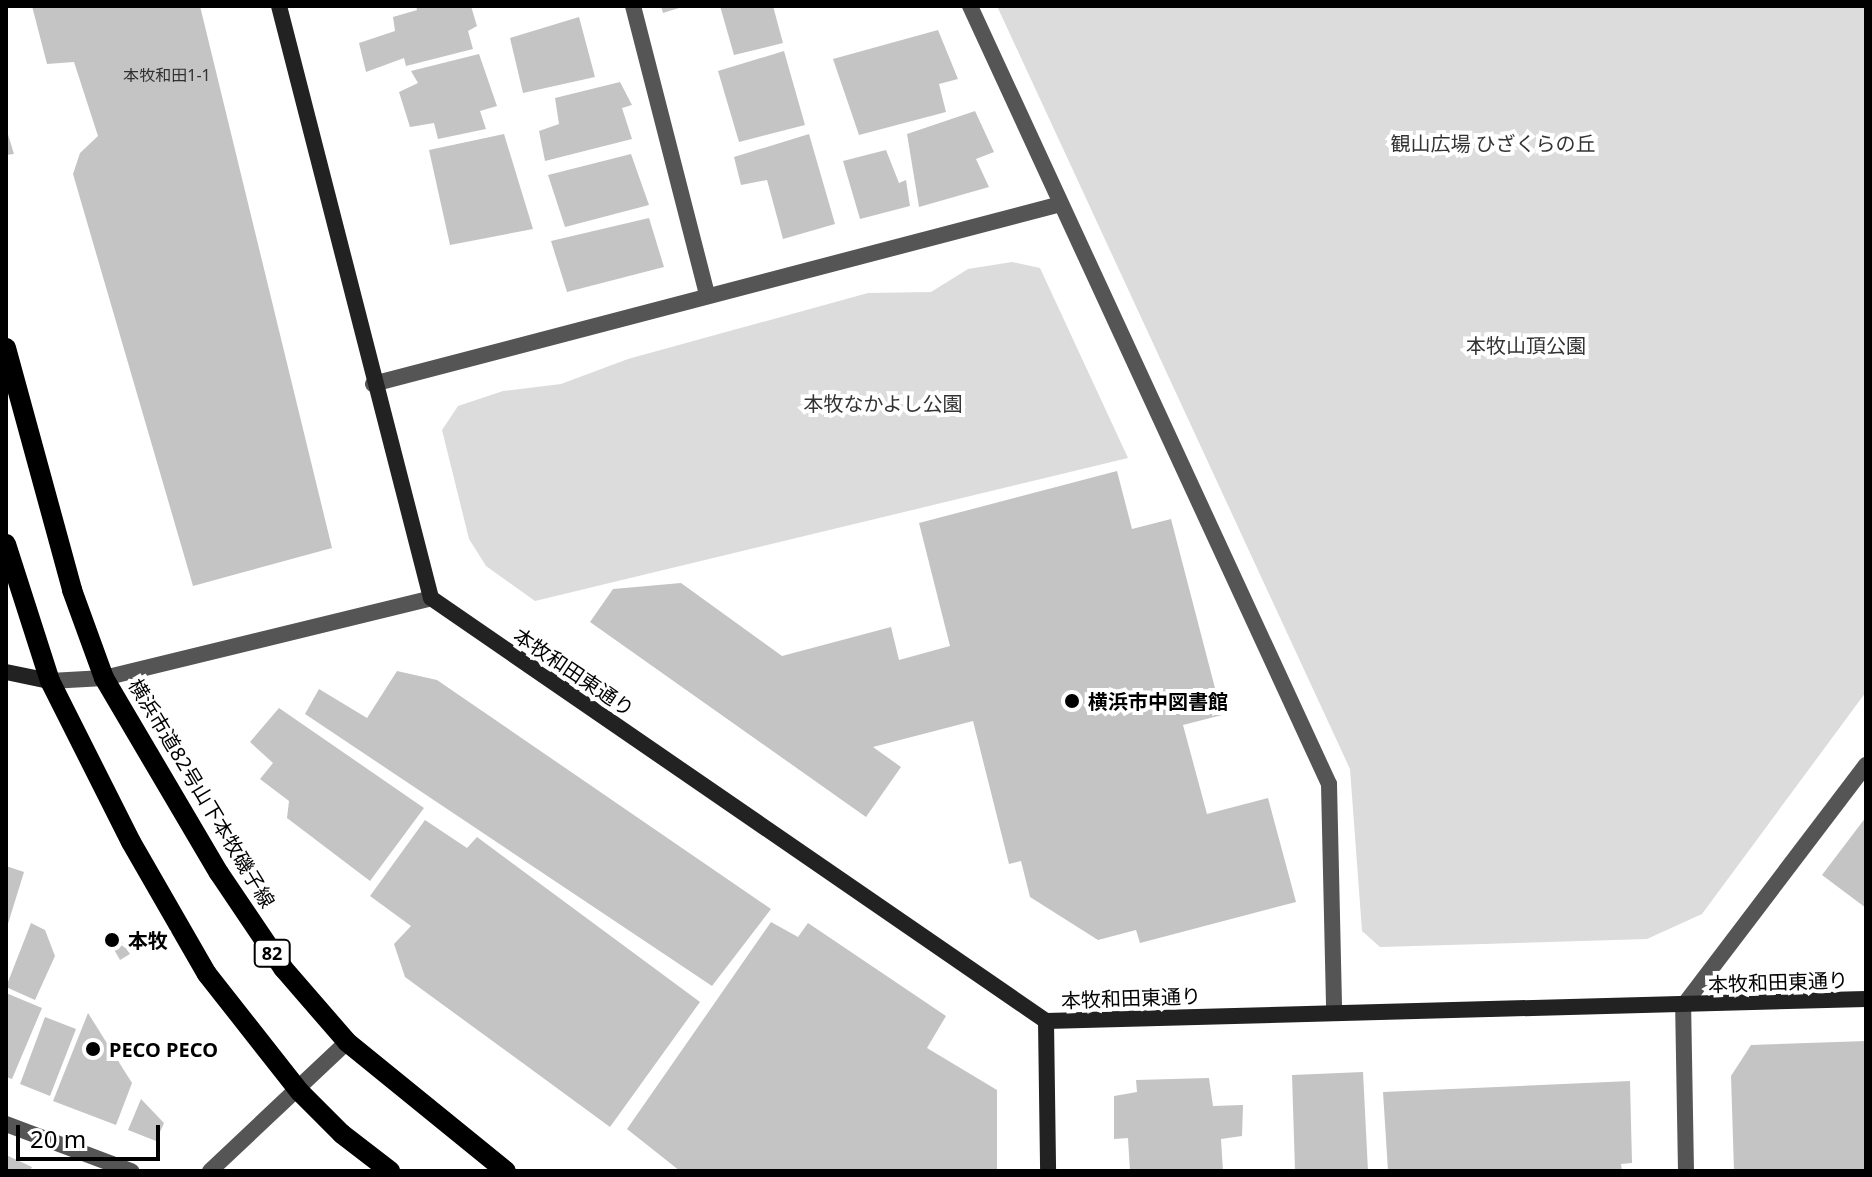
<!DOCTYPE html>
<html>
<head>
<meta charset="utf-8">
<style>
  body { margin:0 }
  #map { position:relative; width:1872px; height:1177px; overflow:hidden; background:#fff; font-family:"Noto Sans","Noto Sans JP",sans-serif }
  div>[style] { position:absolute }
  .green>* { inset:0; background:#dcdcdc }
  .building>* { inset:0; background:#c4c4c4 }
  .street>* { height:16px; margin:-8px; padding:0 8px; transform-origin:8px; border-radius:8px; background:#555 }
  .secondary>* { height:16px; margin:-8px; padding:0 8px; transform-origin:8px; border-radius:8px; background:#222 }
  .primary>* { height:20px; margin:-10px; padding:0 10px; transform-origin:10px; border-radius:10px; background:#000 }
  .dots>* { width:22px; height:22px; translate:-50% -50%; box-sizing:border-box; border:4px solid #fff; border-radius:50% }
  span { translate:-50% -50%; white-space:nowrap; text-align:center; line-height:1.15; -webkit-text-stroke:8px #fff; paint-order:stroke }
  .number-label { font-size:16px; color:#313131 }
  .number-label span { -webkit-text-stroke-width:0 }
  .shield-label span { padding:2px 6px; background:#fff; border:2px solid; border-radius:6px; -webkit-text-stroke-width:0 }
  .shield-label { font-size:18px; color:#000; font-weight:700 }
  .park-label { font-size:20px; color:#333 }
  .street-label { font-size:20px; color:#000 }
  .poi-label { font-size:20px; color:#000; font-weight:700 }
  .left { translate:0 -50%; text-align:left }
  .frame { position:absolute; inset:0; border:8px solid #000; pointer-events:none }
  .scale { position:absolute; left:16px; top:1125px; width:144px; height:36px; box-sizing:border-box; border:4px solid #000; border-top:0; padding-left:10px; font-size:24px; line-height:28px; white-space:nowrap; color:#000; -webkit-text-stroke:6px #fff; paint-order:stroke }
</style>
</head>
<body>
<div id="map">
  <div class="green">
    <i style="clip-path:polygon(997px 6px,1866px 6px,1866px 692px,1702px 914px,1647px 939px,1380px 947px,1362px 931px,1350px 769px)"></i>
    <i style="clip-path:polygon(1012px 262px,1040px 268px,1128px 458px,535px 601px,486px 566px,469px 539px,442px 430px,458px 406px,503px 391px,561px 384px,628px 359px,868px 293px,931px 292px,968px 269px)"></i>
  </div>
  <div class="building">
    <i style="clip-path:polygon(32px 6px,200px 6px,332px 548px,193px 586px,73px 174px,80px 153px,98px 136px,74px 62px,47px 64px)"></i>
    <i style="clip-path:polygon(416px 6px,471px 6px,477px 26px,468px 31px,473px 49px,406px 66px,404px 58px,366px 72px,359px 43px,395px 31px,393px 17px,417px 10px)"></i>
    <i style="clip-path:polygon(661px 6px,682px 6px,682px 7px,663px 13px)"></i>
    <i style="clip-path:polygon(720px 6px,773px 6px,783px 43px,734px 55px)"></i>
    <i style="clip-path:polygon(579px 17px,595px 77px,523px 93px,510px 38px)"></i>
    <i style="clip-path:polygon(938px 30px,958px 79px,939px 84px,946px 112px,859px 135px,833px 59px)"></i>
    <i style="clip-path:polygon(784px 51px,805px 125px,739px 142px,718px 71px)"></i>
    <i style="clip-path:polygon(479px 54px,497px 106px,480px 111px,486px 129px,438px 139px,434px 123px,410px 127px,399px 92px,418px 83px,411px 71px)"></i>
    <i style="clip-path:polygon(620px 82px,632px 105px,622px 108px,632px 139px,545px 161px,539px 131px,559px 124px,555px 98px)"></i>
    <i style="clip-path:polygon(975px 111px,994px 152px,976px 159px,989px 187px,919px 207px,907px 134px)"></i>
    <i style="clip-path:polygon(6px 128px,14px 154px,6px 155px)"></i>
    <i style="clip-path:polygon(504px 134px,533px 229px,450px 245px,429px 150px)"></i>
    <i style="clip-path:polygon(809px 134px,835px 224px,783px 239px,767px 180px,741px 185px,734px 157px)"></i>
    <i style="clip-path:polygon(886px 150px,899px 183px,906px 180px,910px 206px,860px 219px,843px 161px)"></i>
    <i style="clip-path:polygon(631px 154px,649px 205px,565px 227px,548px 175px)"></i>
    <i style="clip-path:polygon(649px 218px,664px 267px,567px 292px,551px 241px)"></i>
    <i style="clip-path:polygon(1117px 471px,1132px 529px,1171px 519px,1222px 715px,1183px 725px,1207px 814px,1268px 798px,1296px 902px,1140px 943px,1136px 930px,1098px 940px,1030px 897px,1021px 861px,1009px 864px,973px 721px,873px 747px,901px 767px,866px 817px,590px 622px,613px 589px,681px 583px,782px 656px,891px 627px,899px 660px,950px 646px,919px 523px)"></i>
    <i style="clip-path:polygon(397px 671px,437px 680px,771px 909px,712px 986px,305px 714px,319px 689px,367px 718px)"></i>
    <i style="clip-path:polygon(279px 708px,424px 808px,370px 881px,287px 818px,289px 801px,260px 779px,273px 763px,250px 742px)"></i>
    <i style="clip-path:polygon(1866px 817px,1866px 908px,1822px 875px)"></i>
    <i style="clip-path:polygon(425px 820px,467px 848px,477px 837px,700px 1002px,610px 1127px,405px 977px,394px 944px,411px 926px,370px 896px)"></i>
    <i style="clip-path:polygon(6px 866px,24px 872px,7px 927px,6px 926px)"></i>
    <i style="clip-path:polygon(771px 922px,798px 937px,808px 923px,946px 1016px,927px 1048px,997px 1090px,997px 1171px,680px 1171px,627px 1129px)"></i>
    <i style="clip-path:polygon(31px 923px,45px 930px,55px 956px,35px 1000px,6px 987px)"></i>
    <i style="clip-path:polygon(117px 933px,130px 954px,120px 960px,108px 939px)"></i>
    <i style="clip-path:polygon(6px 993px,42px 1008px,12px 1079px,6px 1077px)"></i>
    <i style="clip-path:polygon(88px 1013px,132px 1083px,116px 1125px,53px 1101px)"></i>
    <i style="clip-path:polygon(45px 1017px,76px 1029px,50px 1096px,20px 1084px)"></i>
    <i style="clip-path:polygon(1866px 1041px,1866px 1171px,1734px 1171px,1731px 1076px,1751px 1045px)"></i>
    <i style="clip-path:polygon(1363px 1072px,1368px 1171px,1295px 1171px,1292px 1075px)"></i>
    <i style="clip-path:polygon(1209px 1078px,1213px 1106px,1243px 1105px,1242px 1136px,1221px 1139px,1223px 1171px,1130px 1171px,1128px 1138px,1114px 1139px,1114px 1096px,1137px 1092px,1136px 1080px)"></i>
    <i style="clip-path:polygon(1630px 1081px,1632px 1163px,1621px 1164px,1622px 1171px,1388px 1171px,1383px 1092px)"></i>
    <i style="clip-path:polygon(141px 1099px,164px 1123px,156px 1141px,128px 1130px)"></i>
    <i style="clip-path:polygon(6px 1155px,32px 1167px,30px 1171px,6px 1171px)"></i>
  </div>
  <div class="street">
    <i style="left:633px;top:6px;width:297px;rotate:75.6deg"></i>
    <i style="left:970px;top:6px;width:857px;rotate:65.23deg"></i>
    <i style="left:1329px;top:784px;width:229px;rotate:88.7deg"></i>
    <i style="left:373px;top:384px;width:711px;rotate:-14.66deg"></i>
    <i style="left:50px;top:681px;width:54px;rotate:-3.2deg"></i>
    <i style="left:104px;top:678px;width:337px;rotate:-13.7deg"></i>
    <i style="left:6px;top:1124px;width:134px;rotate:20.6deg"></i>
    <i style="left:210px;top:1171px;width:188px;rotate:-43.3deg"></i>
    <i style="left:1686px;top:1171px;width:165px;rotate:-91deg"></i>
    <i style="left:1683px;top:1006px;width:303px;rotate:-52.8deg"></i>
  </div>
  <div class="secondary">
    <i style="left:279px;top:6px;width:611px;rotate:75.6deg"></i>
    <i style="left:431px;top:598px;width:746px;rotate:34.52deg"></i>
    <i style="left:1046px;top:1021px;width:820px;rotate:-1.54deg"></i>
    <i style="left:6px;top:672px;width:45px;rotate:11.6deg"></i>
    <i style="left:1046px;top:1021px;width:150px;rotate:89.2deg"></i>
  </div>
  <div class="primary">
    <i style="left:6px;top:348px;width:251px;rotate:74.7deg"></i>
    <i style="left:72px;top:590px;width:94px;rotate:70deg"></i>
    <i style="left:104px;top:678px;width:226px;rotate:59.5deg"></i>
    <i style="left:219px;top:873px;width:115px;rotate:56deg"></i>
    <i style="left:283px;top:968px;width:98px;rotate:49.1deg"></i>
    <i style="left:347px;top:1042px;width:205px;rotate:39.1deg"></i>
    <i style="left:6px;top:544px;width:144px;rotate:72.2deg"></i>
    <i style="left:50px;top:681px;width:180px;rotate:63.3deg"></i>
    <i style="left:131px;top:842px;width:152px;rotate:60.1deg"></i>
    <i style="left:207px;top:974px;width:150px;rotate:51.8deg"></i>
    <i style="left:300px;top:1092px;width:59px;rotate:45deg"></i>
    <i style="left:342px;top:1134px;width:61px;rotate:37.6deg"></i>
  </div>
  <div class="dots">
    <i style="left:1072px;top:701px;background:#000"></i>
    <i style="left:112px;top:940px;background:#000"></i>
    <i style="left:93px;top:1049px;background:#000"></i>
  </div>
  <div class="number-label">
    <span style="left:167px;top:75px">本牧和田1-1</span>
  </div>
  <div class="shield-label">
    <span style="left:272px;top:953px">82</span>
  </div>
  <div class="park-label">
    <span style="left:1493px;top:143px">観山広場 ひざくらの丘</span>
    <span style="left:1526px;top:345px">本牧山頂公園</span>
    <span style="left:883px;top:403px">本牧なかよし公園</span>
  </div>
  <div class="street-label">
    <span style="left:574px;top:672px;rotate:34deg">本牧和田東通り</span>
    <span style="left:202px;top:793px;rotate:59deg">横浜市道82号山下本牧磯子線</span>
    <span style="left:1778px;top:982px;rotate:-2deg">本牧和田東通り</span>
    <span style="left:1131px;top:998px;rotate:-2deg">本牧和田東通り</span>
  </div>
  <div class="poi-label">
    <span class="left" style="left:1088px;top:701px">横浜市中図書館</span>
    <span class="left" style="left:128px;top:940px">本牧</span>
    <span class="left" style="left:109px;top:1049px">PECO PECO</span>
  </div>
  <div class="frame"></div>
  <div class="scale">20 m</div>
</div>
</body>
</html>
